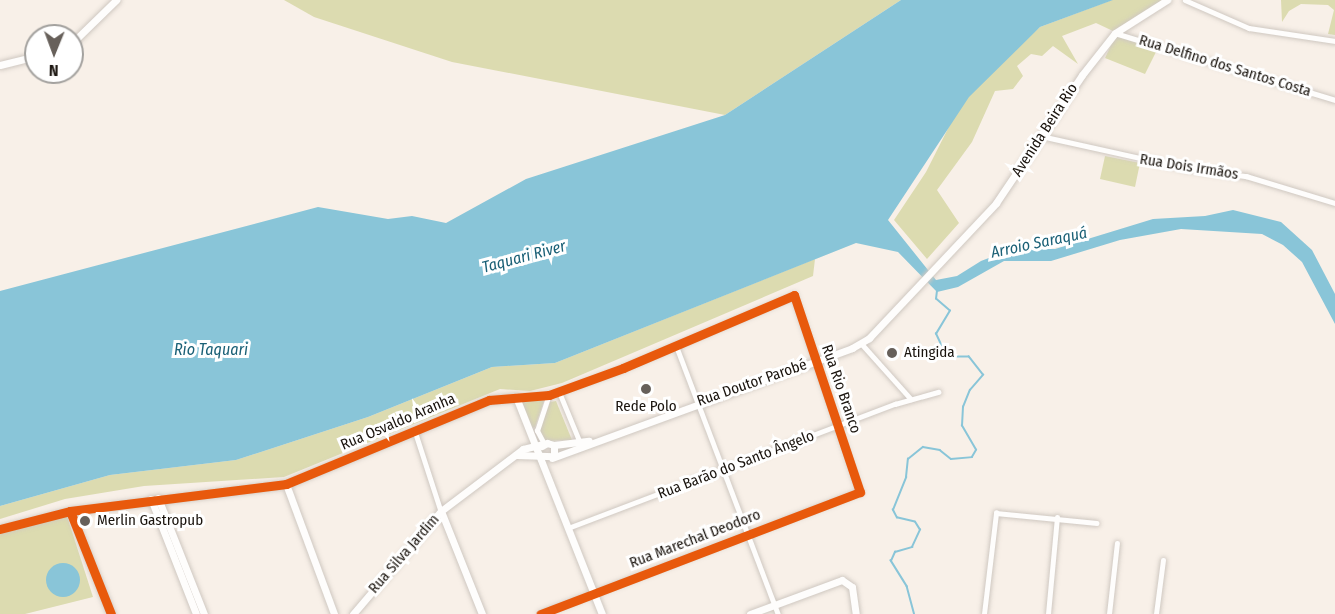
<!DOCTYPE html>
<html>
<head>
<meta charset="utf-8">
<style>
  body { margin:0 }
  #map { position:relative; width:1335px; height:614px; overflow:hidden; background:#f8f0e8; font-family:"Fira Sans Condensed",sans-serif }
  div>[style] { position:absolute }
  .green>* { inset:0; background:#dcdbb0 }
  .water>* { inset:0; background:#89c5d8 }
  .round { border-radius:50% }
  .stream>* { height:1.5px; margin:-0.75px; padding:0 0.75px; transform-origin:0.75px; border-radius:0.75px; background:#89c5d8 }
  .roads { filter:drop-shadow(0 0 2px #cfc8c1) drop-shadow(0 0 2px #cfc8c1) }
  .street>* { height:4.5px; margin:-2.25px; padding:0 2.25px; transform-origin:2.25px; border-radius:2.25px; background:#fefdfc }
  .secondary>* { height:7px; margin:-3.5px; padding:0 3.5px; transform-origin:3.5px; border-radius:3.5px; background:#fefdfc }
  .cycleway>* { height:9px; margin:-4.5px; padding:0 4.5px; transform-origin:4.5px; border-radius:4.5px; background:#e8590c }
  .dots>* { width:16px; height:16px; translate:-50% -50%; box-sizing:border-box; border:3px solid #fff; border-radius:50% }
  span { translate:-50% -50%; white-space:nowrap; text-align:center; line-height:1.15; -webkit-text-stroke:6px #fff; paint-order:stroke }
  .street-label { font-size:15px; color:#19130d }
  .poi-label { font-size:15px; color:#19130d }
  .left { translate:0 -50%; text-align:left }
  .water-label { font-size:16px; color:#1a6076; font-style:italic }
  .north { position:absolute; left:24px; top:24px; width:60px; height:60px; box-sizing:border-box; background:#fff; border:2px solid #a3a19e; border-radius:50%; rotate:181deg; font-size:16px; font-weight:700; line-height:24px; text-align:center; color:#19130d }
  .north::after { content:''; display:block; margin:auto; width:21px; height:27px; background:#67605a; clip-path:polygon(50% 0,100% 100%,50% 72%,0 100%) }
</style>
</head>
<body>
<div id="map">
  <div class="green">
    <i style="clip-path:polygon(284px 0,901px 0,725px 115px,452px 62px,314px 17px)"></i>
    <i style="clip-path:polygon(1112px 0,1163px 0,1113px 31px,1096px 23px,1062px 36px,1078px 64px,1053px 46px,1042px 56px,1031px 54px,1017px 66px,1023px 76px,1013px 89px,995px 91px,972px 142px,937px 190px,959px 223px,927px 259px,894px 220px,926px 172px,967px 91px,1040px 27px)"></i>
    <i style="clip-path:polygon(1281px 0,1335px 0,1335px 35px,1328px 34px,1334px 10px,1328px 5px,1301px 4px,1289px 11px,1282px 22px)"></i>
    <i style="clip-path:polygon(1116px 35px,1157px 50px,1145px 74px,1105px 58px)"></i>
    <i style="clip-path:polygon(1105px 156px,1140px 163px,1135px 187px,1100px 179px)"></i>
    <i style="clip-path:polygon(815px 259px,813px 276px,562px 383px,530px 391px,500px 389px,284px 477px,144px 486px,65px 499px,0 519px,0 506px,110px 475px,236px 460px,368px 417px,492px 367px,555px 363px)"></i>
    <i style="clip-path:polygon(545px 398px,535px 427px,531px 428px,519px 399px)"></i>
    <i style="clip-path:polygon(556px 401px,572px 440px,541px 441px,538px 435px,550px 402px)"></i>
    <i style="clip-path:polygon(67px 516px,93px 597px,25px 614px,0 614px,0 532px)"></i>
  </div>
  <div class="water">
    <i style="clip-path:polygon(901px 0,1113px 0,1040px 27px,969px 97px,888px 220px,936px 280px,957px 276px,981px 261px,1012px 249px,1055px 249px,1153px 219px,1205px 216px,1233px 210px,1281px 222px,1312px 250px,1335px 294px,1335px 324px,1302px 262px,1283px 245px,1262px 234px,1181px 229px,1120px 240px,1051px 261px,1004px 261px,958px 287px,937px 292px,898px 252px,856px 243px,555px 363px,492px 367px,368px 417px,236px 460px,110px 475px,0 506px,0 291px,318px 207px,388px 219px,412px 216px,446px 223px,526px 179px,725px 115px)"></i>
    <i class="round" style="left:46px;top:563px;width:34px;height:34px"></i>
  </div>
  <div class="stream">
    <i style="left:914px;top:614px;width:28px;rotate:-105deg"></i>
    <i style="left:907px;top:587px;width:31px;rotate:-122deg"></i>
    <i style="left:891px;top:561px;width:10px;rotate:-66deg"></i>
    <i style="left:895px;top:552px;width:18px;rotate:-16deg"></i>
    <i style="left:912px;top:547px;width:19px;rotate:-65deg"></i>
    <i style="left:920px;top:530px;width:9px;rotate:-122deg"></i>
    <i style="left:915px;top:522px;width:18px;rotate:-167deg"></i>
    <i style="left:897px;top:518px;width:9px;rotate:-117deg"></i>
    <i style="left:893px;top:510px;width:35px;rotate:-68deg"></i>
    <i style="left:906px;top:477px;width:18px;rotate:-84deg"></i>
    <i style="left:908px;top:459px;width:19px;rotate:-39deg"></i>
    <i style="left:923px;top:447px;width:17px;rotate:10deg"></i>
    <i style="left:940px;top:450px;width:14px;rotate:39deg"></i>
    <i style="left:951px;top:459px;width:21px;rotate:-5deg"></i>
    <i style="left:972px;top:457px;width:8px;rotate:-60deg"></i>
    <i style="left:976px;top:450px;width:28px;rotate:-120deg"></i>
    <i style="left:962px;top:426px;width:19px;rotate:-87deg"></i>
    <i style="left:963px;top:407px;width:18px;rotate:-68deg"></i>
    <i style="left:970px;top:390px;width:20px;rotate:-49deg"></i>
    <i style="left:983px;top:375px;width:23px;rotate:-128deg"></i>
    <i style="left:969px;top:357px;width:18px;rotate:180deg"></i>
    <i style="left:951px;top:357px;width:9px;rotate:-139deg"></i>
    <i style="left:944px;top:351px;width:19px;rotate:-115deg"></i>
    <i style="left:936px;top:334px;width:27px;rotate:-59deg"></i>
    <i style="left:950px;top:311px;width:18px;rotate:-139deg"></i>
    <i style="left:936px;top:299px;width:8px;rotate:-83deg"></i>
  </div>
  <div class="roads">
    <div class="street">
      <i style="left:1185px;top:0;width:70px;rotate:23.6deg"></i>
      <i style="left:1249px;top:28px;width:87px;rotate:8.6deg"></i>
      <i style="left:1115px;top:33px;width:230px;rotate:16.9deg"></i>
      <i style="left:1041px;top:136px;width:148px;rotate:12.5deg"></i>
      <i style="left:1185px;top:168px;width:62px;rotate:7.5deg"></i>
      <i style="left:1246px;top:176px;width:93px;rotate:16.9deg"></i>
      <i style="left:861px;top:343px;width:75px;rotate:48.2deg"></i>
      <i style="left:676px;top:345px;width:288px;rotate:69.2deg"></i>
      <i style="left:559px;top:391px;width:55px;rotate:67.6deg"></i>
      <i style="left:516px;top:397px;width:33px;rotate:-3deg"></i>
      <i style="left:549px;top:395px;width:79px;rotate:-20deg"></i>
      <i style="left:623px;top:368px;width:186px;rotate:-23.1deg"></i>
      <i style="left:794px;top:295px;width:208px;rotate:71.5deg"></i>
      <i style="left:860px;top:492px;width:342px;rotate:159.1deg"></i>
      <i style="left:415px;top:431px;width:84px;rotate:72deg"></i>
      <i style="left:544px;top:444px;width:15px;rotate:-118deg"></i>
      <i style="left:537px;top:431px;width:38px;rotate:-72deg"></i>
      <i style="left:568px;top:528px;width:350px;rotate:-20.8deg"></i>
      <i style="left:895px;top:404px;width:45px;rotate:-15.6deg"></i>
      <i style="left:984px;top:614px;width:102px;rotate:-83.2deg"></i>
      <i style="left:996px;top:513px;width:101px;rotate:5.7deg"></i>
      <i style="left:1048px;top:614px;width:97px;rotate:-84.7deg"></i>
      <i style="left:1109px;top:614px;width:71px;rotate:-83.6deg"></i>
      <i style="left:1156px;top:614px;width:54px;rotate:-82.6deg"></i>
    </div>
    <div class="secondary">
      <i style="left:72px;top:43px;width:62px;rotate:-44.3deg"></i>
      <i style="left:0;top:65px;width:37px;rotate:-14deg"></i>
      <i style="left:554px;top:445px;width:35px;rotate:-7deg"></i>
      <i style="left:517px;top:455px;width:37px;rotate:2deg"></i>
      <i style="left:554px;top:456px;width:11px;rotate:-90deg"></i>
      <i style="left:554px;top:445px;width:7px;rotate:-164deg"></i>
      <i style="left:547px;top:443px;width:6px;rotate:149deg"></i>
      <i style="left:552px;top:458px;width:320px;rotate:-20.1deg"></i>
      <i style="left:852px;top:348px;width:20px;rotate:-30deg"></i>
      <i style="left:869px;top:338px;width:185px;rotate:-46.7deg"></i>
      <i style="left:996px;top:203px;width:154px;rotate:-56.1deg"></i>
      <i style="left:1082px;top:75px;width:53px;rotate:-51.8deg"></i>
      <i style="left:1115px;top:33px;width:62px;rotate:-32.4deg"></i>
      <i style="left:286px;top:484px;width:139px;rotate:69.7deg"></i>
      <i style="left:158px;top:498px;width:125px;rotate:68.4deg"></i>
      <i style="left:151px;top:499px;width:123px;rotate:68.6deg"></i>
      <i style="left:70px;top:511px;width:111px;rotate:68.3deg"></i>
      <i style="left:441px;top:511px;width:111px;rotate:68.3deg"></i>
      <i style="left:0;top:529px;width:72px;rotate:-14.4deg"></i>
      <i style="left:70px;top:511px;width:218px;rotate:-7.1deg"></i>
      <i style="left:286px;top:484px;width:220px;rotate:-22.5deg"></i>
      <i style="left:489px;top:400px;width:27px;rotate:-6deg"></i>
      <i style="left:516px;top:397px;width:233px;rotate:68.4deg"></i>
      <i style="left:353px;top:614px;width:135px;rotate:-49.5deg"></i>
      <i style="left:441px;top:511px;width:103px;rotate:-37.1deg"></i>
      <i style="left:523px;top:449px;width:21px;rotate:-14deg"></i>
      <i style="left:750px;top:614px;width:98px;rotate:-20.3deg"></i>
      <i style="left:842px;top:580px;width:12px;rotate:35deg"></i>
      <i style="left:852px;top:587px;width:27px;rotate:82deg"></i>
    </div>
  </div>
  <div class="cycleway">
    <i style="left:70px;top:511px;width:111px;rotate:68.3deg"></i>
    <i style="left:0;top:529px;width:72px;rotate:-14.4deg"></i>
    <i style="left:70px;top:511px;width:218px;rotate:-7.1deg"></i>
    <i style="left:286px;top:484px;width:220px;rotate:-22.5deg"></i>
    <i style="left:489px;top:400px;width:60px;rotate:-4.8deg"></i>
    <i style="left:549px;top:395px;width:79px;rotate:-20deg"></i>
    <i style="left:623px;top:368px;width:186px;rotate:-23.1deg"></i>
    <i style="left:794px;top:295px;width:208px;rotate:71.5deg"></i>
    <i style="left:860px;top:492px;width:342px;rotate:159.1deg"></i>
  </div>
  <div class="dots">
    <i style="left:892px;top:353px;background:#67605a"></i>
    <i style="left:646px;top:389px;background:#67605a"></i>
    <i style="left:85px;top:521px;background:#67605a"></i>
  </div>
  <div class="street-label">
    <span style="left:1225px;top:66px;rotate:17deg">Rua Delfino dos Santos Costa</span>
    <span style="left:1045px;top:130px;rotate:-57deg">Avenida Beira Rio</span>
    <span style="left:1189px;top:167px;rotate:9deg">Rua Dois Irmãos</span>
    <span style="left:752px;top:383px;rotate:-19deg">Rua Doutor Parobé</span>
    <span style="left:841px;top:389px;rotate:71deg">Rua Rio Branco</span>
    <span style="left:398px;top:422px;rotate:-23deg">Rua Osvaldo Aranha</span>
    <span style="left:736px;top:465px;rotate:-21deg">Rua Barão do Santo Ângelo</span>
    <span style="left:695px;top:539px;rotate:-21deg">Rua Marechal Deodoro</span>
    <span style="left:404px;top:554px;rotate:-49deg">Rua Silva Jardim</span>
  </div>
  <div class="poi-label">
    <span class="left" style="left:904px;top:353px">Atingida</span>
    <span style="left:646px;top:407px">Rede Polo</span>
    <span class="left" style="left:97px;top:521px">Merlin Gastropub</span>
  </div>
  <div class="water-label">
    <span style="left:1039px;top:243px;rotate:-12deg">Arroio Saraquá</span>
    <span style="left:524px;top:257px;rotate:-15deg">Taquari River</span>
    <span style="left:211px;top:350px">Rio Taquari</span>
  </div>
  <div class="north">N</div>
</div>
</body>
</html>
